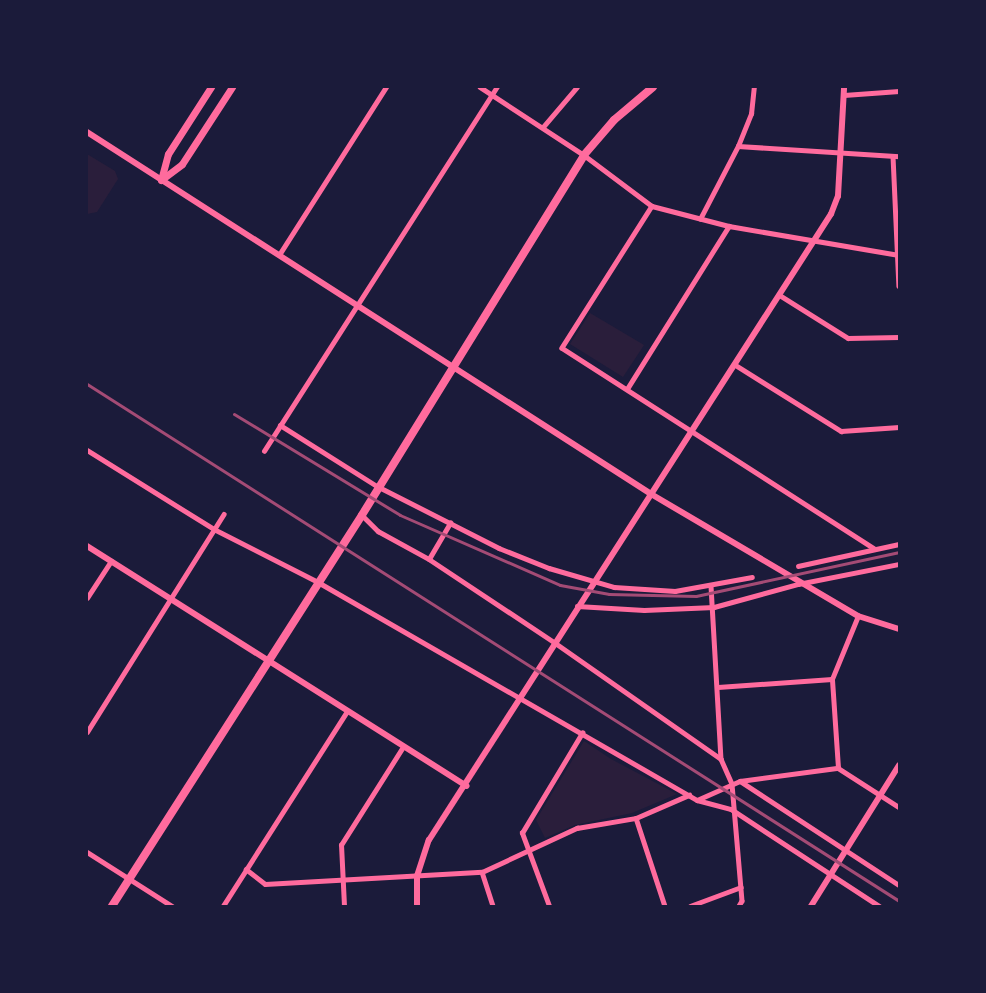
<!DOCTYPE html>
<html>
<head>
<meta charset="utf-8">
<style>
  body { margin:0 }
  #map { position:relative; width:986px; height:993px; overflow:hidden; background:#1b1b3a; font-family:"Noto Sans",sans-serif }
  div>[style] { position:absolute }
  .green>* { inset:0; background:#2a1e3b }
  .minor>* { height:4.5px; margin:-2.25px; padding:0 2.25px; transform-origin:2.25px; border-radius:2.25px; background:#ff6b9d }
  .tertiary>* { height:6px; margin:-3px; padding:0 3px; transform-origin:3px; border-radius:3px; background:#ff6b9d }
  .secondary>* { height:7px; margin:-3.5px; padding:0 3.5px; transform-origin:3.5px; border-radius:3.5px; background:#ff6b9d }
  .primary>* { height:8px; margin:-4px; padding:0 4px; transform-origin:4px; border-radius:4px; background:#ff6b9d }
  .rail>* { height:3px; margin:-1.5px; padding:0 1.5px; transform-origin:1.5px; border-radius:1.5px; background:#a44b75 }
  span { translate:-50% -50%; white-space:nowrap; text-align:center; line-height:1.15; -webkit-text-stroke:6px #1b1b3a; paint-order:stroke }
  .frame { position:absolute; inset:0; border:88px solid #1b1b3a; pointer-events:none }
</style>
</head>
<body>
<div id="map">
  <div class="green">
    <i style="clip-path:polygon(87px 154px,115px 171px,118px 179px,97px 212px,87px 214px)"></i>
    <i style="clip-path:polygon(590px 313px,644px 345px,623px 377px,570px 344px)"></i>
    <i style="clip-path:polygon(584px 741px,611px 759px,677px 794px,632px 813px,575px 825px,545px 838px,536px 820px)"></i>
  </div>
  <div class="minor">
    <i style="left:480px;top:87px;width:124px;rotate:33.2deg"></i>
    <i style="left:584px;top:155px;width:85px;rotate:36.9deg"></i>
    <i style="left:652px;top:206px;width:80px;rotate:14.6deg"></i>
    <i style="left:729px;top:226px;width:172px;rotate:9.7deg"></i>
    <i style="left:844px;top:95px;width:55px;rotate:-4.2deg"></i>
    <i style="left:543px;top:127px;width:52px;rotate:-49.6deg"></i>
    <i style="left:738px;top:146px;width:161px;rotate:3.6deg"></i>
    <i style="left:893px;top:156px;width:130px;rotate:87.4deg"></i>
    <i style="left:652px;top:206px;width:168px;rotate:122.4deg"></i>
    <i style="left:562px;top:348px;width:370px;rotate:32.7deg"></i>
    <i style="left:700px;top:219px;width:82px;rotate:-62.5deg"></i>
    <i style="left:738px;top:146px;width:35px;rotate:-68deg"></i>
    <i style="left:751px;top:114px;width:27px;rotate:-84deg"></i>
    <i style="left:279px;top:255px;width:199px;rotate:-57.5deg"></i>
    <i style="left:781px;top:296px;width:79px;rotate:32.1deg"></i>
    <i style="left:848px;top:338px;width:51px;rotate:-1.1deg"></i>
    <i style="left:737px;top:366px;width:123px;rotate:32deg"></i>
    <i style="left:841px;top:431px;width:58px;rotate:-3.9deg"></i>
    <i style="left:627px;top:389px;width:192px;rotate:-58deg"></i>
    <i style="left:280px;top:425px;width:115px;rotate:32.2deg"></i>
    <i style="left:377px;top:486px;width:137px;rotate:26.9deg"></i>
    <i style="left:499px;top:548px;width:54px;rotate:21.8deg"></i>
    <i style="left:549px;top:568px;width:68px;rotate:16.3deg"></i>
    <i style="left:614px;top:587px;width:61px;rotate:3.8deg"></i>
    <i style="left:675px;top:591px;width:78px;rotate:-10.3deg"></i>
    <i style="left:87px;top:450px;width:150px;rotate:31.9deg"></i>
    <i style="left:214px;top:529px;width:117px;rotate:27deg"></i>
    <i style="left:318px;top:582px;width:437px;rotate:29.9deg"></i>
    <i style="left:697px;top:800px;width:35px;rotate:15deg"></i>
    <i style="left:731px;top:809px;width:177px;rotate:33.2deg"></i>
    <i style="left:264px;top:451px;width:432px;rotate:-57.4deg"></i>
    <i style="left:362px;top:515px;width:23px;rotate:45deg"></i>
    <i style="left:378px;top:531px;width:58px;rotate:28.8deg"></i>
    <i style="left:429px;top:559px;width:150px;rotate:33.6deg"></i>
    <i style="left:554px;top:642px;width:204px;rotate:35deg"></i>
    <i style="left:429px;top:559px;width:42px;rotate:-59.7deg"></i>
    <i style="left:798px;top:566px;width:103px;rotate:-12.3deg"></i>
    <i style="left:711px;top:586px;width:173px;rotate:86.7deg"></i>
    <i style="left:721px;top:759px;width:27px;rotate:66deg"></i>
    <i style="left:732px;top:784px;width:117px;rotate:85.1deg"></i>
    <i style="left:742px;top:901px;width:6px;rotate:121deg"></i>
    <i style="left:87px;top:598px;width:44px;rotate:-57deg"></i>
    <i style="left:577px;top:606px;width:67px;rotate:3.4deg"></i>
    <i style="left:644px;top:610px;width:70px;rotate:-2.5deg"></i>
    <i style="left:714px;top:607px;width:87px;rotate:-15.3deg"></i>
    <i style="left:798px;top:584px;width:103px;rotate:-11.2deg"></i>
    <i style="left:718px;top:687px;width:114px;rotate:-4deg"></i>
    <i style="left:87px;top:732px;width:257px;rotate:-57.9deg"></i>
    <i style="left:838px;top:768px;width:89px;rotate:-93.9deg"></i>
    <i style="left:832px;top:679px;width:68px;rotate:-67.6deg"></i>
    <i style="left:740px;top:781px;width:190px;rotate:33.2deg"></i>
    <i style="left:697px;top:800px;width:47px;rotate:-23.8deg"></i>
    <i style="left:740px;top:781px;width:99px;rotate:-7.6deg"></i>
    <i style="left:838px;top:768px;width:72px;rotate:32.6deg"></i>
    <i style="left:636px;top:818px;width:93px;rotate:71.8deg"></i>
    <i style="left:87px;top:852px;width:101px;rotate:32.4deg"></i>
    <i style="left:246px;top:869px;width:24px;rotate:38deg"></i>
    <i style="left:265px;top:884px;width:217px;rotate:-3.2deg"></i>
    <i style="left:482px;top:872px;width:105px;rotate:-24.9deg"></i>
    <i style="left:577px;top:828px;width:60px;rotate:-9.6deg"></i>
    <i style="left:636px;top:818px;width:58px;rotate:-23.5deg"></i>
    <i style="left:482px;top:872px;width:36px;rotate:72deg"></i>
    <i style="left:223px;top:906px;width:231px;rotate:-57.5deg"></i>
    <i style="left:344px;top:906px;width:61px;rotate:-92.8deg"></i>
    <i style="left:341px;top:845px;width:116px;rotate:-57.7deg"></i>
    <i style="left:549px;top:906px;width:78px;rotate:-110.3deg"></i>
    <i style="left:522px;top:833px;width:117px;rotate:-59deg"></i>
    <i style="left:690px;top:906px;width:54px;rotate:-20.4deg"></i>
  </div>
  <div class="tertiary">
    <i style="left:87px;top:132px;width:670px;rotate:32.69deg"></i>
    <i style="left:651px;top:494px;width:240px;rotate:30.5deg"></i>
    <i style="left:858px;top:616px;width:43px;rotate:17.6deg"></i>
    <i style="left:87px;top:546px;width:449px;rotate:32.3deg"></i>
    <i style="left:417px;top:906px;width:30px;rotate:-90deg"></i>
    <i style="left:417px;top:876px;width:38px;rotate:-72deg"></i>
    <i style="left:429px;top:840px;width:744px;rotate:-57.29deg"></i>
    <i style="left:831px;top:214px;width:19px;rotate:-69deg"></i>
    <i style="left:838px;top:196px;width:109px;rotate:-86.8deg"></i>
    <i style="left:811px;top:906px;width:166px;rotate:-58deg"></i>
  </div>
  <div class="secondary">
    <i style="left:161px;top:180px;width:26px;rotate:-37deg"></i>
    <i style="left:182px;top:164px;width:92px;rotate:-57deg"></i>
    <i style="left:161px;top:180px;width:27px;rotate:-75deg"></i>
    <i style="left:168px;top:154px;width:80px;rotate:-57.3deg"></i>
  </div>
  <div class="primary">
    <i style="left:112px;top:906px;width:464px;rotate:-57.4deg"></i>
    <i style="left:362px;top:515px;width:423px;rotate:-58.3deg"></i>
    <i style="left:584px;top:155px;width:46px;rotate:-49.4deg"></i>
    <i style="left:614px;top:120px;width:51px;rotate:-40.2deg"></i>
  </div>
  <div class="rail">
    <i style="left:87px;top:384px;width:963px;rotate:32.48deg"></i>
    <i style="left:234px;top:414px;width:194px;rotate:31.3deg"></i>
    <i style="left:400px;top:515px;width:175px;rotate:23.6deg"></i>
    <i style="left:560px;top:585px;width:50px;rotate:10.4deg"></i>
    <i style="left:609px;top:594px;width:87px;rotate:1.3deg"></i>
    <i style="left:696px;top:596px;width:208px;rotate:-12.2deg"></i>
  </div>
  <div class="frame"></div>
</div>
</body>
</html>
